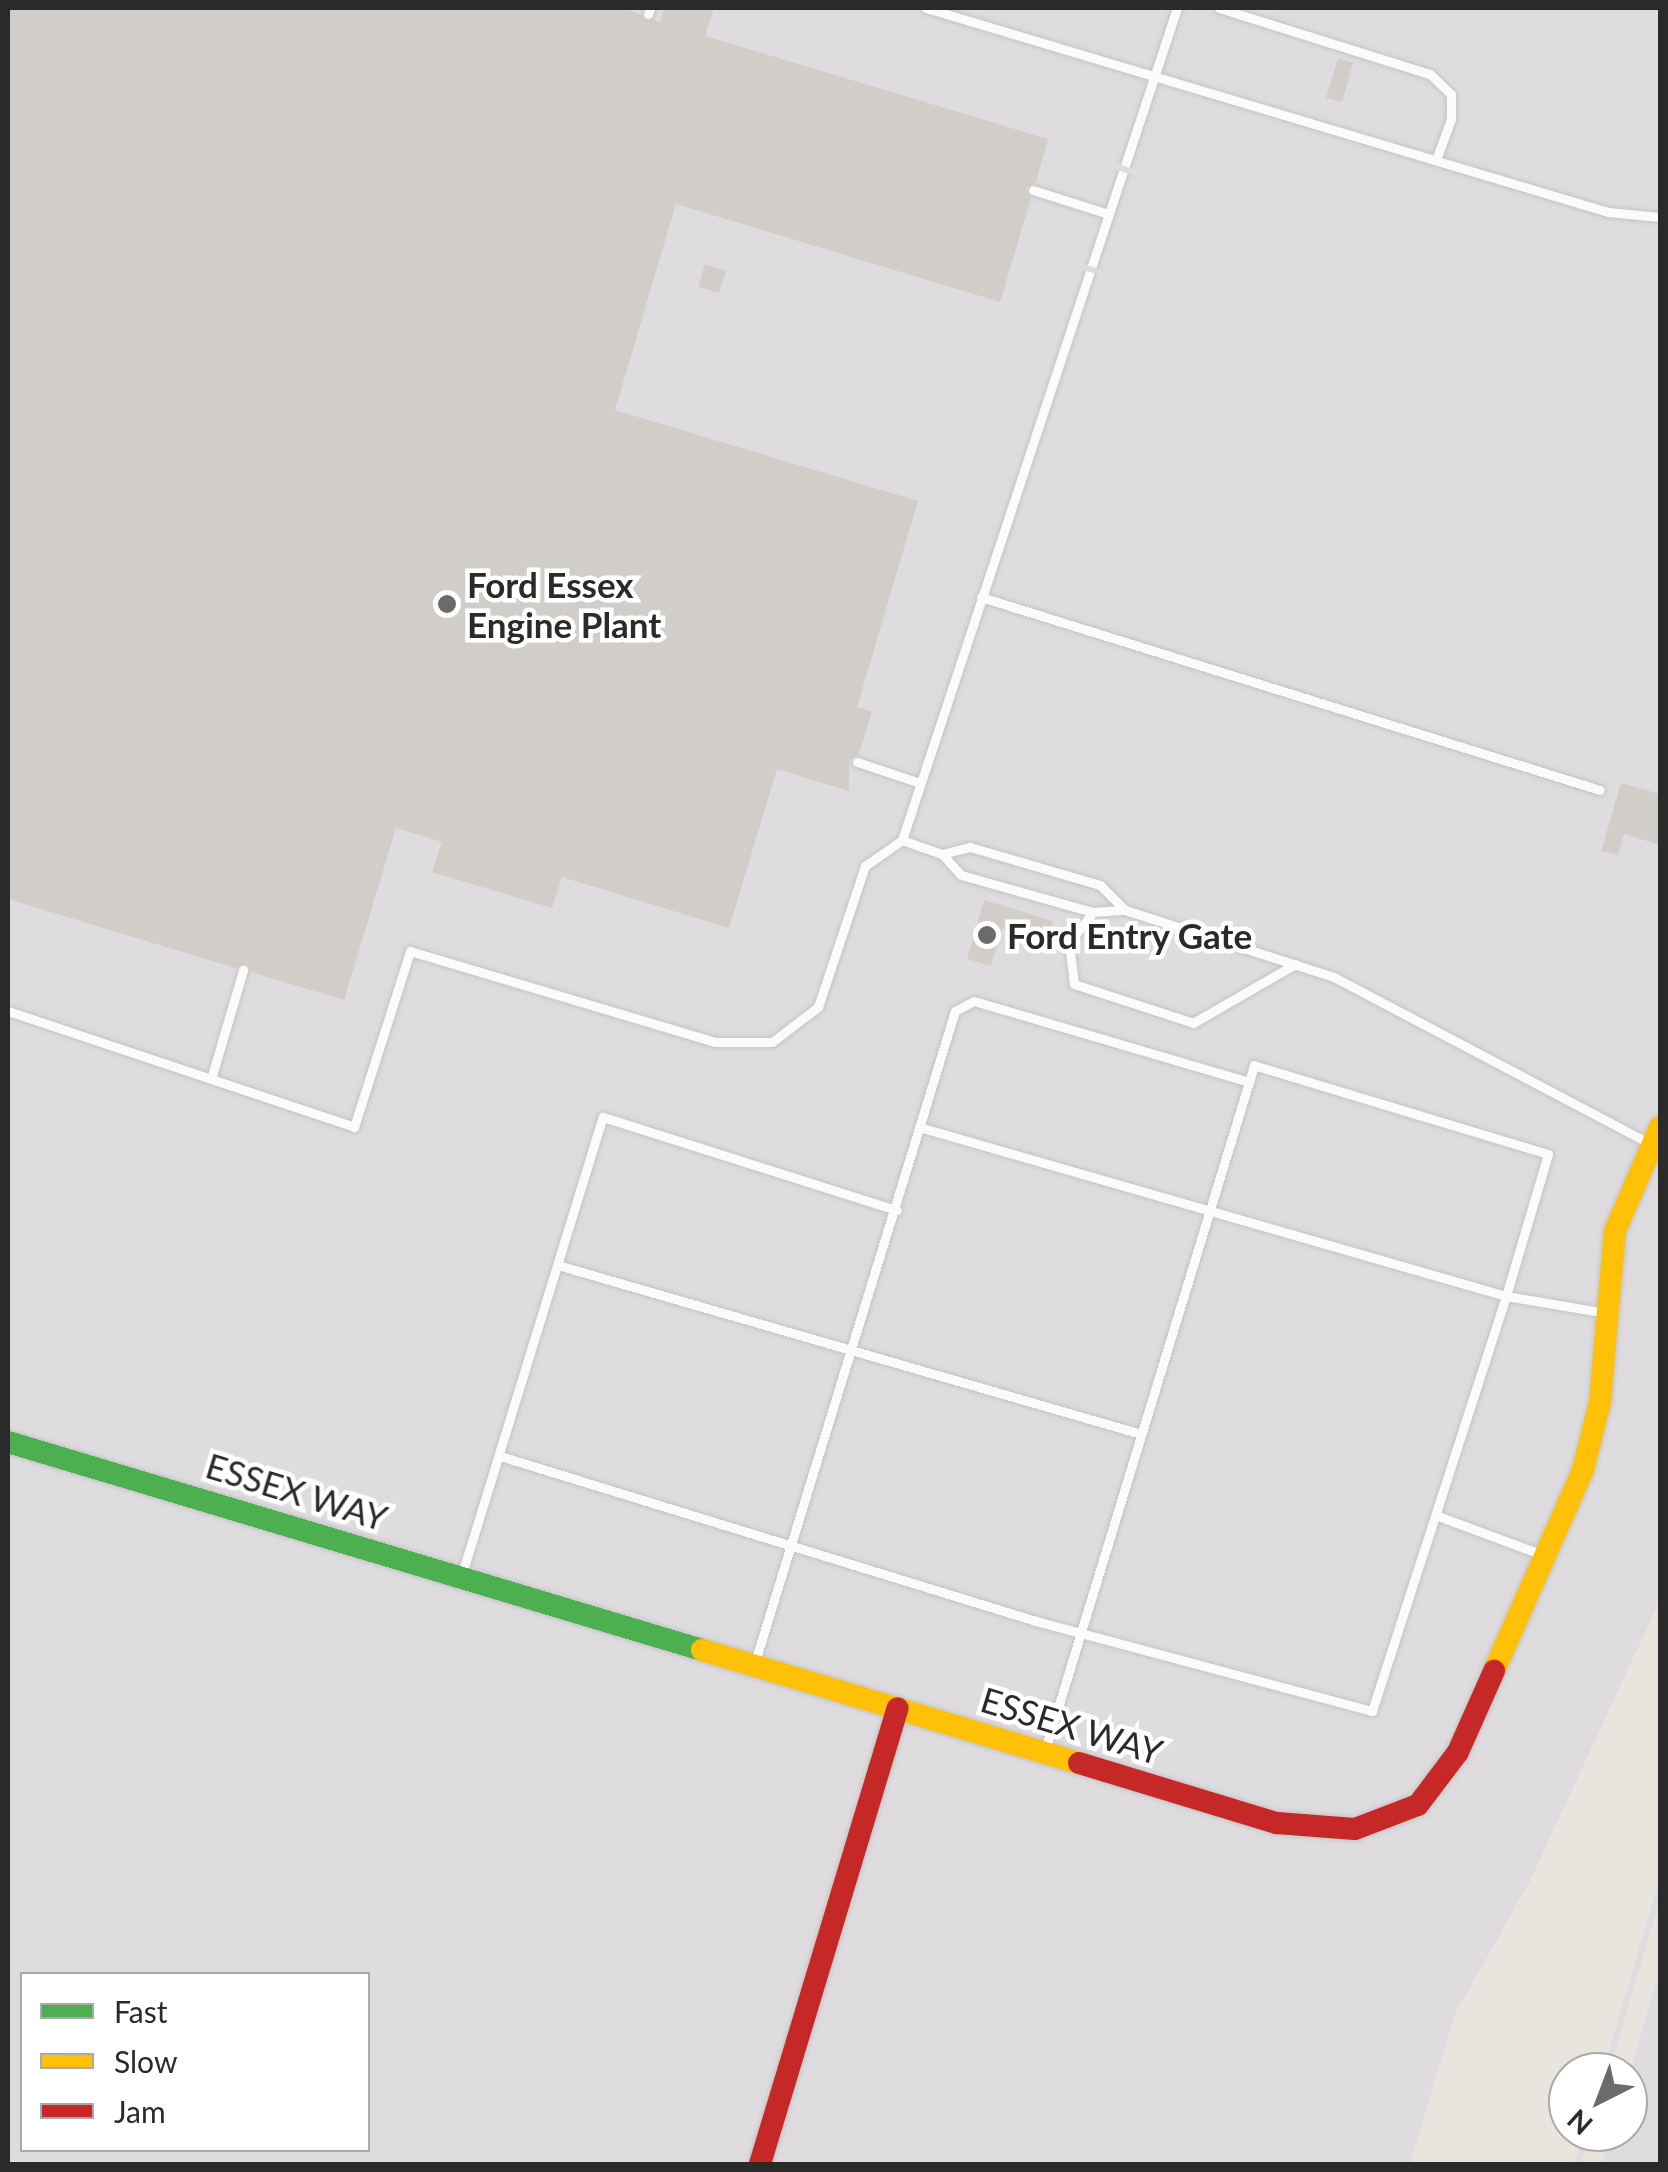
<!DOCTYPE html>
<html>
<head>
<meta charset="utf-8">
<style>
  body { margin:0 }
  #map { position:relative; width:1668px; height:2172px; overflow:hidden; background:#e9e4de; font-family:Lato,sans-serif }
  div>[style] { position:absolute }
  .industrial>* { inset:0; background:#dedcde }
  .building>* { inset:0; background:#d1ceca }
  .roads { filter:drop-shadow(0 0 2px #c6c4c5) drop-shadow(0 0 2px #c6c4c5) }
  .lane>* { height:9px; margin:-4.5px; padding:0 4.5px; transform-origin:4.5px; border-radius:4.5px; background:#fcfbfa }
  .fast>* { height:22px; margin:-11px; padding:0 11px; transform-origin:11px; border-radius:11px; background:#4caf50 }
  .slow>* { height:22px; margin:-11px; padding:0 11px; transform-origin:11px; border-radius:11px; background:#ffc107 }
  .jam>* { height:22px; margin:-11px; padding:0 11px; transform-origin:11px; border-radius:11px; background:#c62828 }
  .rail>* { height:6px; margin:-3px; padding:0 3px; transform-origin:3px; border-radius:3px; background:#dddddf }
  .dots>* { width:28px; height:28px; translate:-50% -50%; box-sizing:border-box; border:5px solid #fff; border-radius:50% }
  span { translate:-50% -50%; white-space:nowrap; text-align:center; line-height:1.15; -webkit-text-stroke:9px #fff; paint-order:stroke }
  .poi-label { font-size:35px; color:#2a2a2a; font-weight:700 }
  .left { translate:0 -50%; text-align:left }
  .street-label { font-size:35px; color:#2a2a2a }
  .frame { position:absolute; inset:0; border:10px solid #2a2a2a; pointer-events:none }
  .legend { position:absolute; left:20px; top:1972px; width:350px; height:180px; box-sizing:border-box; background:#fff; border:2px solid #aaa; margin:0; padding:12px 18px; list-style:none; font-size:30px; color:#2a2a2a }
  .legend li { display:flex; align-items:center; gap:20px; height:50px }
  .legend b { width:50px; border:2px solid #aaa }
  .north { position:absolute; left:1548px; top:2052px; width:100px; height:100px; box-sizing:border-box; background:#fff; border:2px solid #aaa; border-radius:50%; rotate:222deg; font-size:28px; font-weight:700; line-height:40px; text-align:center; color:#2a2a2a }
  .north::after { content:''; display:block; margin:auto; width:35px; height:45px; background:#6d6b69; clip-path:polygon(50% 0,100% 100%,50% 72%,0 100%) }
</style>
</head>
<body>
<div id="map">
  <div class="industrial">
    <i style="clip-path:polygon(evenodd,8px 8px,1660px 8px,1660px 1600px,1530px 1881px,1455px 2014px,1410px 2164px,8px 2164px,8px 8px,22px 1974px,368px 1974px,368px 2150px,22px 2150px,22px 1974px)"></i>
    <i style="clip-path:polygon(1660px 1970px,1660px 2164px,1601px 2164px,1611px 2132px,1628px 2132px,1628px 2077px)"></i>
  </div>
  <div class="building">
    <i style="clip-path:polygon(8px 8px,623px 8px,660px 22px,664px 8px,714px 8px,705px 36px,1048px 139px,1036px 182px,1025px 188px,1031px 198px,1000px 302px,676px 204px,615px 410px,918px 501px,857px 707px,872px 712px,859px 754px,849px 760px,849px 791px,777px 769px,729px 928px,562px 877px,552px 908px,432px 872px,442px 842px,396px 828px,344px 1000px,251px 972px,246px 963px,235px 968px,8px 899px)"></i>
    <i style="clip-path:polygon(1338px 58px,1353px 63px,1342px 102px,1326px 98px)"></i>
    <i style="clip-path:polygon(705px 264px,726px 271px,719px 293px,698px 287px)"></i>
    <i style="clip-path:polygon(1621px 783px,1660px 794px,1660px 845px,1624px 834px,1618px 855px,1601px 851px)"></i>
    <i style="clip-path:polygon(984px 900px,1053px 921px,1047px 942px,1002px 928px,991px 966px,967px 959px)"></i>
  </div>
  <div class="roads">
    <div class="lane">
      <i style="left:926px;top:8px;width:712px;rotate:16.65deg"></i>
      <i style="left:1608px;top:212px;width:52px;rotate:5.5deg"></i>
      <i style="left:1219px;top:8px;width:221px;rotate:17.4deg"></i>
      <i style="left:1430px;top:74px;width:29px;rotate:44deg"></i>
      <i style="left:1451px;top:94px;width:25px;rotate:90deg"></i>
      <i style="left:1451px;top:119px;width:44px;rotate:110.1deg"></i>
      <i style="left:648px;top:14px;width:6px;rotate:-72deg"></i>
      <i style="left:1033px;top:190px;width:79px;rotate:17.7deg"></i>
      <i style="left:981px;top:597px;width:648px;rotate:17.32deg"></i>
      <i style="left:857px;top:762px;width:66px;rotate:18.4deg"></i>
      <i style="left:902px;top:840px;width:876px;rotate:-71.71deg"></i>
      <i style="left:942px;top:854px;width:29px;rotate:-14deg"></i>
      <i style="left:970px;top:847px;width:135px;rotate:16.3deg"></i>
      <i style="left:1100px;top:885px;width:35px;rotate:45deg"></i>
      <i style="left:1093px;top:912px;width:39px;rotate:128deg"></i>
      <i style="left:1069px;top:943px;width:41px;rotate:83deg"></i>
      <i style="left:1074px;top:984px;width:125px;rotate:18.1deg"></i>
      <i style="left:1193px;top:1023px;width:118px;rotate:-30deg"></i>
      <i style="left:8px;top:1011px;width:365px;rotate:18.5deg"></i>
      <i style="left:354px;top:1127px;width:185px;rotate:-72.3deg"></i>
      <i style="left:410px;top:951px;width:318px;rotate:16.6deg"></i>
      <i style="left:715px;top:1042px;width:57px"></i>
      <i style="left:772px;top:1042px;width:58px;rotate:-37.3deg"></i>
      <i style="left:818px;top:1007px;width:149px;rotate:-71.6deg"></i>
      <i style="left:865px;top:866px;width:45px;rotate:-35.1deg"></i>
      <i style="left:902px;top:840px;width:42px;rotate:19.3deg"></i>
      <i style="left:942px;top:854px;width:28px;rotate:48deg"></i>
      <i style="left:961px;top:875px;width:137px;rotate:15.7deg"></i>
      <i style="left:1093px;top:912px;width:32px;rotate:-4deg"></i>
      <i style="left:1125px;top:910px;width:219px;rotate:17.8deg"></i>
      <i style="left:1334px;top:977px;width:356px;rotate:27.8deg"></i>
      <i style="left:211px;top:1079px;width:114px;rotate:-73.6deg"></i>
      <i style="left:919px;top:1127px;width:611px;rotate:16.06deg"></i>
      <i style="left:1506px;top:1296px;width:148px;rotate:-73.5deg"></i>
      <i style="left:1548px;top:1154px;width:307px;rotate:-163.2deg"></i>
      <i style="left:1254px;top:1065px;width:18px;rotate:106deg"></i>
      <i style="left:561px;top:1266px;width:604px;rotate:16.15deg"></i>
      <i style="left:500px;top:1456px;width:561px;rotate:17.11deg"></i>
      <i style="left:1036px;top:1621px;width:348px;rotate:15deg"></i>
      <i style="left:1372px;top:1711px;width:436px;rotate:-72.1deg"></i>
      <i style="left:1506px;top:1296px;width:101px;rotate:9.6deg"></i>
      <i style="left:1438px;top:1516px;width:112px;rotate:20.4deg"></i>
      <i style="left:462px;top:1574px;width:478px;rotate:-72.9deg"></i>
      <i style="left:603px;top:1117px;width:308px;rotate:17.6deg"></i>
      <i style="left:754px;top:1665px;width:684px;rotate:-72.92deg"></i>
      <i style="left:955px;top:1011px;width:21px;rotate:-28deg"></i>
      <i style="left:974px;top:1001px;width:287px;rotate:16.4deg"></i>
      <i style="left:1249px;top:1082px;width:698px;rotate:106.98deg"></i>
    </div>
    <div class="fast">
      <i style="left:8px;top:1442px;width:724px;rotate:16.68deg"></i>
    </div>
    <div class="slow">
      <i style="left:702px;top:1650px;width:394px;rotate:16.7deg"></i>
      <i style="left:1494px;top:1671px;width:220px;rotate:-66.1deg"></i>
      <i style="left:1583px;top:1470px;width:70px;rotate:-76deg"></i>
      <i style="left:1600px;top:1402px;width:172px;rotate:-85deg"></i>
      <i style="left:1615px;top:1231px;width:113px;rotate:-66.6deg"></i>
    </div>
    <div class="jam">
      <i style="left:1079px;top:1763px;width:207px;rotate:16.9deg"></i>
      <i style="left:1277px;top:1823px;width:78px;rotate:4.4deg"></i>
      <i style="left:1355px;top:1829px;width:67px;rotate:-20.9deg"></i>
      <i style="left:1418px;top:1805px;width:66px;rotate:-53deg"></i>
      <i style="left:1458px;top:1752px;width:89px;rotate:-66deg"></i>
      <i style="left:760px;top:2164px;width:476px;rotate:-73.2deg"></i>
    </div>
  </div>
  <div class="rail">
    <i style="left:1055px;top:148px;width:448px;rotate:17deg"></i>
    <i style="left:1483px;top:279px;width:105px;rotate:27.3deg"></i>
    <i style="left:1576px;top:327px;width:103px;rotate:35.1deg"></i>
    <i style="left:1025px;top:249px;width:530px;rotate:17.1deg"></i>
    <i style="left:1532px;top:405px;width:83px;rotate:25deg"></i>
    <i style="left:1607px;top:440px;width:66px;rotate:36.3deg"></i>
    <i style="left:1388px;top:345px;width:105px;rotate:17.7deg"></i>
    <i style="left:1153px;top:844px;width:236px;rotate:16.7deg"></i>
    <i style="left:1379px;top:912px;width:151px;rotate:24.2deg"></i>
    <i style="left:1517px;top:974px;width:106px;rotate:31.9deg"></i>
    <i style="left:1607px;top:1030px;width:77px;rotate:46.6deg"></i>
    <i style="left:1606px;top:2072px;width:191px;rotate:-73.6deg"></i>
    <i style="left:1578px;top:2164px;width:34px;rotate:-73deg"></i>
  </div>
  <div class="dots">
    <i style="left:447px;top:604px;background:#6d6b69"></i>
    <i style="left:987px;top:935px;background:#6d6b69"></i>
  </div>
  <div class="poi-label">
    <span class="left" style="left:467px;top:604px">Ford Essex<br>Engine Plant</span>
    <span class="left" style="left:1007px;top:935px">Ford Entry Gate</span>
  </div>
  <div class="street-label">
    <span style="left:297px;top:1491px;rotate:17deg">ESSEX WAY</span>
    <span style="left:1072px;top:1725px;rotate:17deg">ESSEX WAY</span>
  </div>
  <div class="frame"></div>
  <ul class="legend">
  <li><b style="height:12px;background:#4caf50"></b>Fast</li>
  <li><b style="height:12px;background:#ffc107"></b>Slow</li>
  <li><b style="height:12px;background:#c62828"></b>Jam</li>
  </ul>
  <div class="north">N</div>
</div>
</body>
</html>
